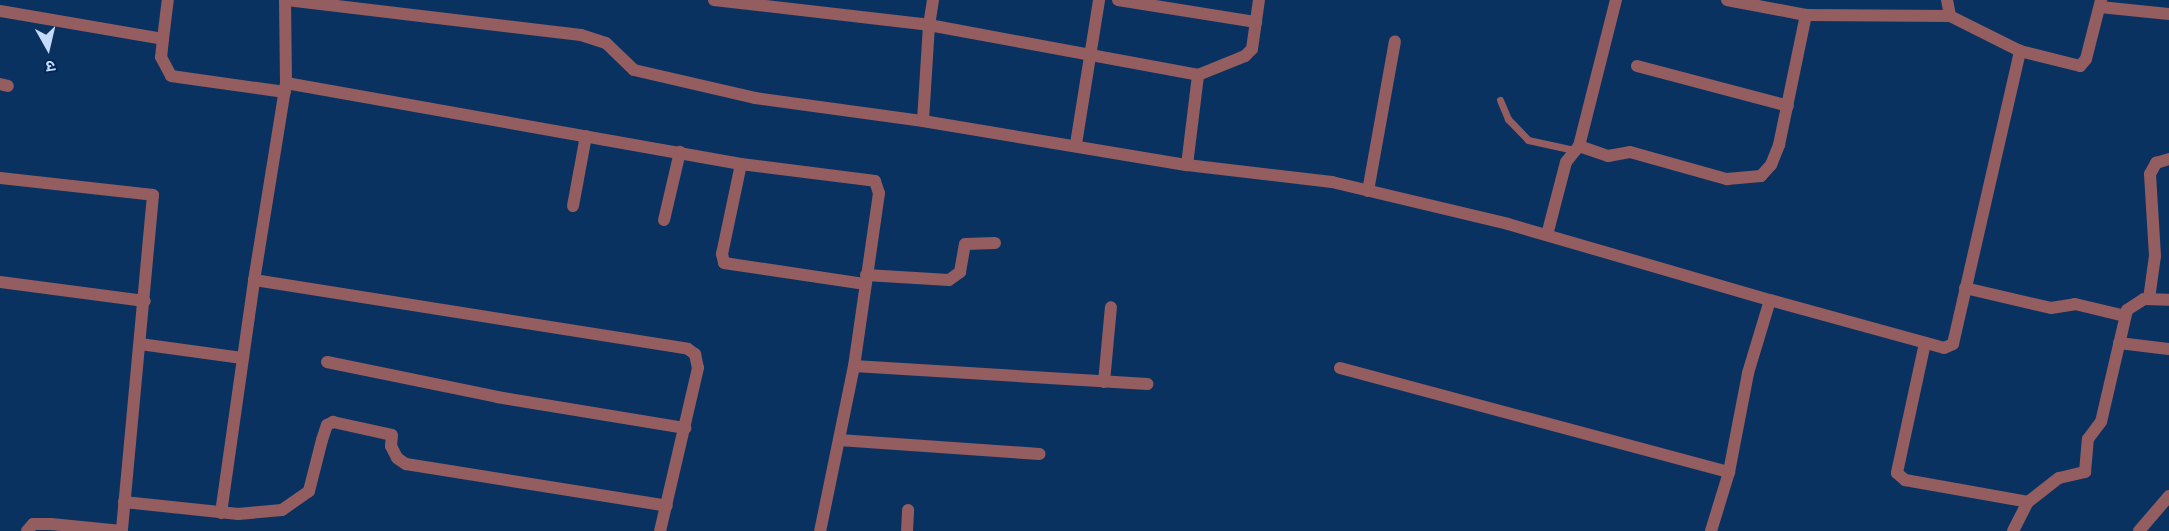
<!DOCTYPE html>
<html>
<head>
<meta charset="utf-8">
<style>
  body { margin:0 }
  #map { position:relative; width:2169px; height:531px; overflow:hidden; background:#0a3261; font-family:"Source Sans 3","Noto Sans Devanagari",sans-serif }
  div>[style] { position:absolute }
  .service>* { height:7px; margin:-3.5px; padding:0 3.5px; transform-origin:3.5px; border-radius:3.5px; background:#945d60 }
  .minor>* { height:12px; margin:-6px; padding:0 6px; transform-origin:6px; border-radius:6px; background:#945d60 }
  span { translate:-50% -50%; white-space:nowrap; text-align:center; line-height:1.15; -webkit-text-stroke:6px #002756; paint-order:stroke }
  .north { position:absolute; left:18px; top:18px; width:60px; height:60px; -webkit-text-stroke:4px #002756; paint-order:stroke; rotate:172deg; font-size:16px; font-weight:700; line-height:24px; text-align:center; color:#c5dbf9 }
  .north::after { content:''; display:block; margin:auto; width:21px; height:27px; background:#c5dbf9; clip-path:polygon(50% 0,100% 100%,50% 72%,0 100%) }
</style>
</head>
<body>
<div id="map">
  <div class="service">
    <i style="left:1500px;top:100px;width:21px;rotate:67deg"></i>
    <i style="left:1508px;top:119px;width:29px;rotate:46deg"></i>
    <i style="left:1528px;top:140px;width:47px;rotate:12.3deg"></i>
  </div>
  <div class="minor">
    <i style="left:285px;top:0;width:83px;rotate:89.3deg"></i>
    <i style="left:286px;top:83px;width:200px;rotate:99.2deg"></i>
    <i style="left:254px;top:280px;width:439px;rotate:9deg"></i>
    <i style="left:688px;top:349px;width:9px;rotate:36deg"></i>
    <i style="left:695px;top:354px;width:14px;rotate:78deg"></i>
    <i style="left:698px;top:368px;width:167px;rotate:103.1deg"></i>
    <i style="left:287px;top:0;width:296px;rotate:6.8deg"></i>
    <i style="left:581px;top:35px;width:26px;rotate:18deg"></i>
    <i style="left:606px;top:43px;width:39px;rotate:44deg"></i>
    <i style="left:634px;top:70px;width:124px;rotate:13deg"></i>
    <i style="left:755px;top:98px;width:170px;rotate:7.8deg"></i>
    <i style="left:714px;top:0;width:216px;rotate:6.6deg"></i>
    <i style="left:929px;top:25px;width:96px;rotate:93.6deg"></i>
    <i style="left:923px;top:121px;width:268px;rotate:9.5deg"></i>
    <i style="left:1187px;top:165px;width:146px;rotate:6.7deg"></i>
    <i style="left:1332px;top:182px;width:181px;rotate:13.4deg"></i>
    <i style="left:1508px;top:224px;width:273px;rotate:16.2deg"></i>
    <i style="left:933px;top:0;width:25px;rotate:99deg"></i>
    <i style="left:929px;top:25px;width:274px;rotate:10.5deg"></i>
    <i style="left:1118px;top:0;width:140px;rotate:9.1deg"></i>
    <i style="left:1727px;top:0;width:80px;rotate:10.8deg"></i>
    <i style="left:1806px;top:15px;width:144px;rotate:0.4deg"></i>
    <i style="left:1950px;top:16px;width:78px;rotate:26.6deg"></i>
    <i style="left:2020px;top:51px;width:62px;rotate:14deg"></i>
    <i style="left:2080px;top:66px;width:9px;rotate:-49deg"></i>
    <i style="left:2086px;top:59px;width:61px;rotate:-75.7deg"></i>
    <i style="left:1947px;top:0;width:16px;rotate:79deg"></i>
    <i style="left:2100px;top:7px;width:69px;rotate:5.8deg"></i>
    <i style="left:0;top:11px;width:165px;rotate:9.7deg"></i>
    <i style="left:163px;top:39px;width:18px;rotate:96deg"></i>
    <i style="left:161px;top:57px;width:21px;rotate:62deg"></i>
    <i style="left:171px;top:76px;width:115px;rotate:8deg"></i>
    <i style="left:163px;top:39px;width:39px;rotate:-83deg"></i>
    <i style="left:1637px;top:66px;width:156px;rotate:14.8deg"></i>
    <i style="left:286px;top:83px;width:462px;rotate:10.1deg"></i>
    <i style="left:741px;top:164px;width:135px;rotate:7.2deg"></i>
    <i style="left:875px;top:181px;width:13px;rotate:72deg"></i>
    <i style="left:879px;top:193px;width:175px;rotate:98.2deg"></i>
    <i style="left:854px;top:366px;width:168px;rotate:101.6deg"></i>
    <i style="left:0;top:84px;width:8px;rotate:14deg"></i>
    <i style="left:1076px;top:144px;width:146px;rotate:-80.9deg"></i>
    <i style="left:1579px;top:146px;width:31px;rotate:19deg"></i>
    <i style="left:1608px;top:156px;width:22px;rotate:-10deg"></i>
    <i style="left:1630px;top:152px;width:101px;rotate:15.6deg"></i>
    <i style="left:1727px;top:179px;width:34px;rotate:-5deg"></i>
    <i style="left:1761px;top:176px;width:15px;rotate:-48deg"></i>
    <i style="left:1771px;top:165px;width:22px;rotate:-68deg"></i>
    <i style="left:1779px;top:145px;width:133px;rotate:-78.3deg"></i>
    <i style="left:741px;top:164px;width:92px;rotate:101.9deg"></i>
    <i style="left:722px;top:254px;width:9px;rotate:77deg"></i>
    <i style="left:724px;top:263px;width:143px;rotate:8.5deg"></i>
    <i style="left:1187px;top:165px;width:91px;rotate:-83deg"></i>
    <i style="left:1198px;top:75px;width:51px;rotate:-22deg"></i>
    <i style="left:1245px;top:56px;width:10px;rotate:-45deg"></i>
    <i style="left:1252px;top:49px;width:49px;rotate:-81.9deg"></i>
    <i style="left:0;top:178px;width:154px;rotate:6.3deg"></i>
    <i style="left:153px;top:195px;width:337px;rotate:95.3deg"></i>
    <i style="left:1368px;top:191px;width:152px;rotate:-79.8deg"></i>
    <i style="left:573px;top:206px;width:71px;rotate:-79.5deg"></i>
    <i style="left:664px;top:220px;width:70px;rotate:-76.8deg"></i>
    <i style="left:1547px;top:235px;width:75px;rotate:-75.4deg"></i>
    <i style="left:1566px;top:162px;width:21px;rotate:-51deg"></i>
    <i style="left:1579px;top:146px;width:151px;rotate:-75.8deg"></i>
    <i style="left:866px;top:275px;width:83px;rotate:3.4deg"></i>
    <i style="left:949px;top:280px;width:14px;rotate:-36deg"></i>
    <i style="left:960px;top:272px;width:28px;rotate:-80deg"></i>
    <i style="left:965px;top:244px;width:30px;rotate:-2deg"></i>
    <i style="left:0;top:282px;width:146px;rotate:7.5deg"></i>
    <i style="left:1965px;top:288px;width:88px;rotate:13.1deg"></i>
    <i style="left:2051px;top:308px;width:24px;rotate:-9deg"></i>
    <i style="left:2075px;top:304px;width:51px;rotate:13.5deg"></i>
    <i style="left:2149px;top:299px;width:43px;rotate:-82.1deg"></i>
    <i style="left:2155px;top:256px;width:82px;rotate:-93.5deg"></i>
    <i style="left:2150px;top:174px;width:13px;rotate:-61deg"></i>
    <i style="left:2156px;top:163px;width:14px;rotate:-17deg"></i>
    <i style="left:1925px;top:343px;width:133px;rotate:102.2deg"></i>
    <i style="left:1897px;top:473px;width:11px;rotate:41deg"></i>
    <i style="left:1905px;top:480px;width:125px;rotate:10.1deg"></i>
    <i style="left:2119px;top:343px;width:50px;rotate:6.8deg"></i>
    <i style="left:140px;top:344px;width:103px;rotate:7.8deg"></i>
    <i style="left:327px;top:362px;width:174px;rotate:11.6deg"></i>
    <i style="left:497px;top:397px;width:191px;rotate:9.4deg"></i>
    <i style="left:854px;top:366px;width:294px;rotate:3.5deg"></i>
    <i style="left:1340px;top:368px;width:403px;rotate:15deg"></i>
    <i style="left:1104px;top:382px;width:75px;rotate:-84.7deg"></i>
    <i style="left:839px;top:440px;width:201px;rotate:4deg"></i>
    <i style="left:124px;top:502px;width:115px;rotate:6deg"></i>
    <i style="left:238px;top:514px;width:44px;rotate:-5.2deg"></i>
    <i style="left:282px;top:510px;width:33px;rotate:-35deg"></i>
    <i style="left:309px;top:491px;width:53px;rotate:-75.7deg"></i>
    <i style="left:322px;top:440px;width:16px;rotate:-72deg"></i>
    <i style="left:327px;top:425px;width:7px;rotate:-27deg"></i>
    <i style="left:333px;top:422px;width:60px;rotate:12.4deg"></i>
    <i style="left:392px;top:435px;width:11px;rotate:95deg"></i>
    <i style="left:391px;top:446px;width:13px;rotate:63deg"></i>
    <i style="left:397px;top:458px;width:11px;rotate:34deg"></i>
    <i style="left:406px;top:464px;width:264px;rotate:9.1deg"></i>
    <i style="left:221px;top:513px;width:235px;rotate:-81.9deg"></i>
    <i style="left:27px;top:531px;width:9px;rotate:-49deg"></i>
    <i style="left:33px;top:524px;width:18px"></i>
    <i style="left:51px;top:524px;width:71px;rotate:5.6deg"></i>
    <i style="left:907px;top:531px;width:21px;rotate:-87deg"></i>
    <i style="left:1711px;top:531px;width:62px;rotate:-73deg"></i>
    <i style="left:1729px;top:472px;width:101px;rotate:-79.1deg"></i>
    <i style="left:1748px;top:373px;width:76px;rotate:-73.2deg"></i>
    <i style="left:1770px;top:300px;width:180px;rotate:15.4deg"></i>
    <i style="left:1944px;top:348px;width:10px;rotate:-24deg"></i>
    <i style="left:1953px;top:344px;width:301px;rotate:-77.1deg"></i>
    <i style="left:2013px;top:531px;width:33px;rotate:-63deg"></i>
    <i style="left:2028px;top:502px;width:39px;rotate:-38deg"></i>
    <i style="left:2059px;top:478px;width:27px;rotate:-13deg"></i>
    <i style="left:2085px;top:472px;width:33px;rotate:-85deg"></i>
    <i style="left:2088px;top:439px;width:21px;rotate:-53deg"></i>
    <i style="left:2101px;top:422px;width:115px;rotate:-76.9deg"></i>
    <i style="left:2127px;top:310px;width:20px;rotate:-33deg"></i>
    <i style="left:2144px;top:299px;width:25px;rotate:2deg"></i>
    <i style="left:2139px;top:531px;width:46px;rotate:-49.4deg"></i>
  </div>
  <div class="north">उ</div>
</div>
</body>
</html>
